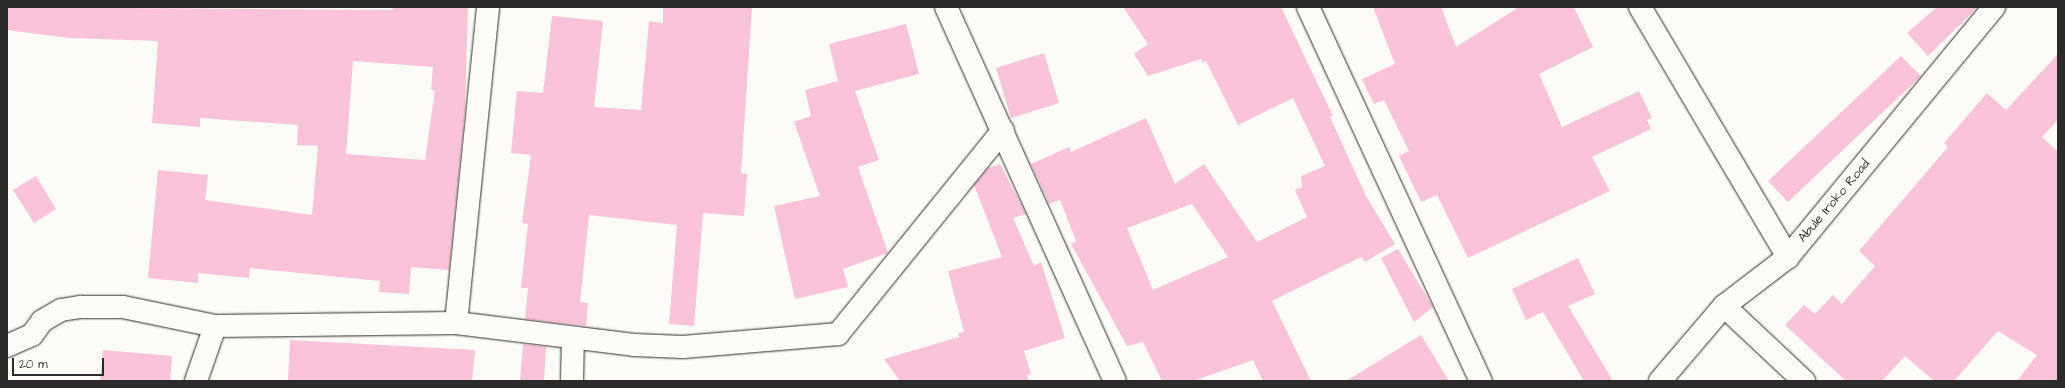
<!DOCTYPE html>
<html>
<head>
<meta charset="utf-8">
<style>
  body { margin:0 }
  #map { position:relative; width:2065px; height:388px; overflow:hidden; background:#fdfcf7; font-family:"Architects Daughter",sans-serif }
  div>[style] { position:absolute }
  .building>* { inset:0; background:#fbc3da }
  .roads { filter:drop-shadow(0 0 1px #2b2b2b) drop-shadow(0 0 1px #2b2b2b) }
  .street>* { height:22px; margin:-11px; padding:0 11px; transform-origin:11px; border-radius:11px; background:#fdfcf7 }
  .secondary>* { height:22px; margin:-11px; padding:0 11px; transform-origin:11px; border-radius:11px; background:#fdfcf7 }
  span { translate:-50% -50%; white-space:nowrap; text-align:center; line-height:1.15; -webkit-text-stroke:3px #fdfcf7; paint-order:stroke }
  .street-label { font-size:13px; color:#2b2b2b }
  .frame { position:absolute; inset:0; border:8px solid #2b2b2b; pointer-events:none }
  .scale { position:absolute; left:12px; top:358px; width:92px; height:18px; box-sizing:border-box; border:2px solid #2b2b2b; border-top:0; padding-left:5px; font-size:12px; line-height:14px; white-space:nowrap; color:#2b2b2b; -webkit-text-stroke:3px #fdfcf7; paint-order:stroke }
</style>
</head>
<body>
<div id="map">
  <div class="building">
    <i style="clip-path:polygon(evenodd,7px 7px,393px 10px,393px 7px,468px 7px,465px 109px,449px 270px,411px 267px,409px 294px,379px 292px,380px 281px,250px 268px,249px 278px,198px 273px,198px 283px,148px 278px,158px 170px,208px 175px,205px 200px,312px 215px,318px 146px,297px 145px,298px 125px,200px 118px,200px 127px,152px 123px,158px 41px,70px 38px,7px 30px,7px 7px,353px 61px,433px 67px,431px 90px,435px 90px,425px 160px,346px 154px,353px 61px)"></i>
    <i style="clip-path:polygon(663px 7px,752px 7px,741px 173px,747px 174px,744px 216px,703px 213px,694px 326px,669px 324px,677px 225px,589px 215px,580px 302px,588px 303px,586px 326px,525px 319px,528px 288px,521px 288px,528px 224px,522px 223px,531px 155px,511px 153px,517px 91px,543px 93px,552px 16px,603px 21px,594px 107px,641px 110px,649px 21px,663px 23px)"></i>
    <i style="clip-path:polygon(evenodd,1123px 7px,1281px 7px,1333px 116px,1330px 117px,1366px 196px,1395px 244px,1365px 262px,1361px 257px,1272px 301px,1311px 381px,1263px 381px,1253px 360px,1193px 381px,1162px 381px,1143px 342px,1127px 346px,1071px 244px,1076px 241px,1060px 200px,1049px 204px,1048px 201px,1031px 164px,1069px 147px,1071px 152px,1146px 118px,1175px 184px,1204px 164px,1257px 242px,1307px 217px,1295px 190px,1302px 187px,1301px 176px,1325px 166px,1293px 98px,1238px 125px,1206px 61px,1203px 63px,1201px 59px,1148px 76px,1134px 54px,1148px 44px,1123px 7px,1192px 204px,1228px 257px,1153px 290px,1127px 228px,1192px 204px)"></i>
    <i style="clip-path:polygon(1373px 7px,1441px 7px,1456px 47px,1519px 7px,1574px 7px,1593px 47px,1539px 74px,1562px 127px,1639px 91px,1652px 118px,1647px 120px,1651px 129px,1592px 157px,1610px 191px,1468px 258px,1437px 195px,1421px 202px,1399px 156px,1409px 151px,1384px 100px,1374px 104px,1362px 79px,1395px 64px)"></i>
    <i style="clip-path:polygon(1937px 7px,1978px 7px,1928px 56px,1907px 33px)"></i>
    <i style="clip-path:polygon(906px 24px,919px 74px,855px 91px,879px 160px,858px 167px,888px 253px,843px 269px,848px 287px,795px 299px,774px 206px,820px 196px,794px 122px,811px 116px,805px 90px,838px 81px,829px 44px)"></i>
    <i style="clip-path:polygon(1044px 53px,1059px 103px,1011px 118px,996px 68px)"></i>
    <i style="clip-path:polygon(2058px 54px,2058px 120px,2042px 137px,2058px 152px,2058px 381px,2017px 381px,2037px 355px,1998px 331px,1954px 381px,1934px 381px,1905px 356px,1882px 381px,1846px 381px,1785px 325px,1804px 305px,1815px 314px,1833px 295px,1842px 304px,1875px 266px,1859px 251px,1948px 147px,1944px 143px,1987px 93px,2006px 110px)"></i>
    <i style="clip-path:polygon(1901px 56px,1921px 76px,1788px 202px,1768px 181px)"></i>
    <i style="clip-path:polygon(1000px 164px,1026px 214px,1013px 218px,1034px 266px,1041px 262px,1065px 338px,1024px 351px,1031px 374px,1027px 375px,1029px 381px,900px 381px,884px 359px,959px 337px,958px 333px,964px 332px,948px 271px,1002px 257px,974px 185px,988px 168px)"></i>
    <i style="clip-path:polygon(36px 176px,56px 209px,34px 223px,13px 190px)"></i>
    <i style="clip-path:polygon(1398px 249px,1433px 307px,1414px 322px,1381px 258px)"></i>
    <i style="clip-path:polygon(1578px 258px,1595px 294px,1568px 306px,1613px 381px,1584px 381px,1543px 312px,1526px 320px,1512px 289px)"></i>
    <i style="clip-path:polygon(1421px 335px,1449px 381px,1346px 381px)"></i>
    <i style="clip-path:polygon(290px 340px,475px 350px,472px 381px,288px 381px)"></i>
    <i style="clip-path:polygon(523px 344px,546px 347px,544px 381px,520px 381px)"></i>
    <i style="clip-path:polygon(103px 350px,172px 356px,170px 381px,100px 381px)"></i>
  </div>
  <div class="roads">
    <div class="street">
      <i style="left:946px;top:7px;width:410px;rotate:65.7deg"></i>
      <i style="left:1308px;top:7px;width:412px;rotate:65.2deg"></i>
      <i style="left:1640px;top:7px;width:291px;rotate:59.4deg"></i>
      <i style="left:1724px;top:306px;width:110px;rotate:43.2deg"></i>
      <i style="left:456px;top:323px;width:318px;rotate:-84.2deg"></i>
      <i style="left:7px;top:346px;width:27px;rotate:-24deg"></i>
      <i style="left:32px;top:335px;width:17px;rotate:-54deg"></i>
      <i style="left:42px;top:321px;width:22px;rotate:-30deg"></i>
      <i style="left:61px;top:310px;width:20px;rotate:-9deg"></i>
      <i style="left:81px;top:307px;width:42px"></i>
      <i style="left:123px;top:307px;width:94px;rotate:11.7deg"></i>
      <i style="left:215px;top:326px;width:241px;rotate:-0.7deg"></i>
      <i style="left:456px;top:323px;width:179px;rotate:7deg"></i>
      <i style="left:634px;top:345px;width:49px;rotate:2.3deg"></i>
      <i style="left:683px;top:347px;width:156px;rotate:-4.8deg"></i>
      <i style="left:838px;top:334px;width:262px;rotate:-51deg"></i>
      <i style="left:196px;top:381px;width:58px;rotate:-70.9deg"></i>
      <i style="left:572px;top:381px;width:43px;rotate:-88.7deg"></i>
    </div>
    <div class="secondary">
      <i style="left:1660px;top:381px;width:99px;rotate:-49.5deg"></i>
      <i style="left:1724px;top:306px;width:81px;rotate:-37.4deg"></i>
      <i style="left:1788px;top:257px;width:324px;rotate:-50.5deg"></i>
    </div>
  </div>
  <div class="street-label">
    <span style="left:1834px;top:201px;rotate:-50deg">Abule Iroko Road</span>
  </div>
  <div class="frame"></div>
  <div class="scale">20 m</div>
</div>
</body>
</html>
